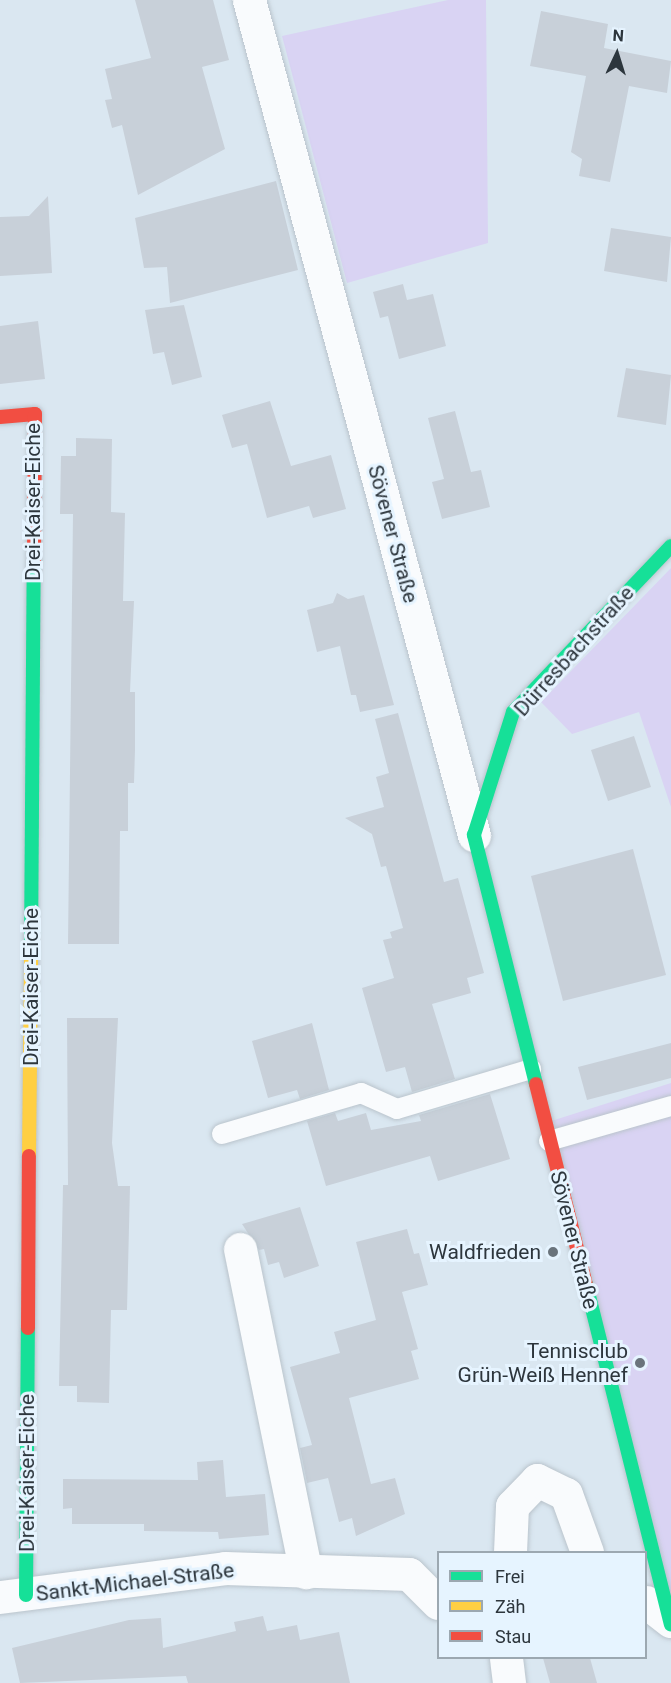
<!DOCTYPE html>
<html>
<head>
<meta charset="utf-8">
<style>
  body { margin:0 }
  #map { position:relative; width:671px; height:1683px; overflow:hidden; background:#dae7f1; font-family:Roboto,sans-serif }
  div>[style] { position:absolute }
  .green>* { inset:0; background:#d9d3f3 }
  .building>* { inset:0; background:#c8d0d9 }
  .roads { filter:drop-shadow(0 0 2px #bac4cc) drop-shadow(0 0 2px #bac4cc) }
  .lane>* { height:20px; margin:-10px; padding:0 10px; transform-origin:10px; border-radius:10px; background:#f9fbfd }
  .street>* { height:33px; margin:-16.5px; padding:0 16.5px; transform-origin:16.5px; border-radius:16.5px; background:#f9fbfd }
  .fast>* { height:14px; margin:-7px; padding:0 7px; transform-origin:7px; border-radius:7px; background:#16e098 }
  .slow>* { height:14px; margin:-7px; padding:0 7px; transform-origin:7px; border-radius:7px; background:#ffcf43 }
  .jam>* { height:14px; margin:-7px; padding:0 7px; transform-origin:7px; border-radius:7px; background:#f24e42 }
  .dots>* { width:16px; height:16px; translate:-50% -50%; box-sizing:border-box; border:3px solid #e6f4ff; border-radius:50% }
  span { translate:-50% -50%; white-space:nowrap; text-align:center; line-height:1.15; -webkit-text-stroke:6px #e6f4ff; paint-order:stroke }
  .street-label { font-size:21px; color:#2d363d }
  .poi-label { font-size:21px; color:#2d363d }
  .right { translate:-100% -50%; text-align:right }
  .legend { position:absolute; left:437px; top:1551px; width:210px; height:108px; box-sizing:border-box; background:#e6f4ff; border:2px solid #9ca8b1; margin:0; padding:8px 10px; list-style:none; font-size:18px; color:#2d363d }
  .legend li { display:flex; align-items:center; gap:12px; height:30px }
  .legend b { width:30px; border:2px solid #9ca8b1 }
  .north { position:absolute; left:587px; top:24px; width:60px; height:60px; -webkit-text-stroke:4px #e6f4ff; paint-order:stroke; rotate:4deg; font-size:16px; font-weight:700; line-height:24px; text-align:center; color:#2d363d }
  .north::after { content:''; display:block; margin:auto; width:21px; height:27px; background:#2d363d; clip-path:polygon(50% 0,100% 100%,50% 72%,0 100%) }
</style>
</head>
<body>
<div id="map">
  <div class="green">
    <i style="clip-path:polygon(448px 0,486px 0,488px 243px,347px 283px,282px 36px)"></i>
    <i style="clip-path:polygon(671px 568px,671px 807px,639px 712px,572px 734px,541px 702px)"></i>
    <i style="clip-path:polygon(671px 1083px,671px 1602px,545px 1123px)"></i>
  </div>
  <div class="building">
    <i style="clip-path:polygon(135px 0,213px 0,229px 60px,202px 67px,225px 149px,138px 195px,122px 125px,112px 128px,105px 100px,112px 99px,105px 69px,151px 58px)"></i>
    <i style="clip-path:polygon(541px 11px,608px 24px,604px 48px,671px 61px,667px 93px,629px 86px,610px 182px,579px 176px,582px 159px,571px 152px,586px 76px,530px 66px)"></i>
    <i style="clip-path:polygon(276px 181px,298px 270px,170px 303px,167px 267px,144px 268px,135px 218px)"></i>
    <i style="clip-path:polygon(48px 196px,52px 273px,0 276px,0 217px,29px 216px)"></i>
    <i style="clip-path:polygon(611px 228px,671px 237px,667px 282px,604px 271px)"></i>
    <i style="clip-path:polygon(403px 284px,407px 300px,433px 294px,446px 346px,399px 359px,388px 316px,380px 318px,373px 292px)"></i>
    <i style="clip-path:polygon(184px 305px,202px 377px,172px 385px,164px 352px,153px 354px,145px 310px)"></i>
    <i style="clip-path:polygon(38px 321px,45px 379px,0 384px,0 326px)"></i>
    <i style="clip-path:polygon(626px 368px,671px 375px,666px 425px,617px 417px)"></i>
    <i style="clip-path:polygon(270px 401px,291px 466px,331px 455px,346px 509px,313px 518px,309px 506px,267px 518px,247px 444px,232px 448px,222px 415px)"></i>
    <i style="clip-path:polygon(455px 411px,471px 472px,481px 470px,490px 507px,442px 519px,432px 482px,444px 479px,428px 418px)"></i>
    <i style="clip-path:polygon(76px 438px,112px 439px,111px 512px,125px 513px,123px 601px,134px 601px,130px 692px,135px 692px,135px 750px,134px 783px,128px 783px,128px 831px,120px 831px,119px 944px,68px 944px,73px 514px,60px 514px,61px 456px,76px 456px)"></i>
    <i style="clip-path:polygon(337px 593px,348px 599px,364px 595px,394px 705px,360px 712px,356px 695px,351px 695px,340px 646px,317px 652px,307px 610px,333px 603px)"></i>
    <i style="clip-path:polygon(398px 713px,444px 882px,458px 878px,484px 973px,467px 978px,471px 993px,432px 1004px,455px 1079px,412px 1092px,405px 1067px,386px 1072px,362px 988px,394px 978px,383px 940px,392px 938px,390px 932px,403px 928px,386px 866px,381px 867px,372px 834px,345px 818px,384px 807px,376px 777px,389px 773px,375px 719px)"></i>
    <i style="clip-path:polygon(634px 736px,651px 787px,608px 801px,591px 750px)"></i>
    <i style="clip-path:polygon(633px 849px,666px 975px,563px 1001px,531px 876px)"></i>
    <i style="clip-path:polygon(67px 1018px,118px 1018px,112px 1143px,118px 1186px,130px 1186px,127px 1310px,111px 1310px,109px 1403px,77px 1402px,77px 1386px,59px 1386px,63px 1185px,68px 1185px)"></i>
    <i style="clip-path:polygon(312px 1023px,329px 1090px,300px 1099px,297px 1090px,268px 1098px,252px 1041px)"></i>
    <i style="clip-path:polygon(671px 1043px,671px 1078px,587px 1100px,578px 1067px)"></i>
    <i style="clip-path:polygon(490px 1094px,510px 1159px,438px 1181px,430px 1156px,326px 1186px,307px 1121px,335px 1113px,338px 1121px,366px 1113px,371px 1130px,421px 1121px,419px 1115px)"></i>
    <i style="clip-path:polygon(300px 1207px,319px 1266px,284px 1278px,279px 1262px,268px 1265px,264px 1249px,259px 1250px,242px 1224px)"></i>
    <i style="clip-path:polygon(407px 1229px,414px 1254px,419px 1253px,428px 1285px,402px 1292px,418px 1349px,411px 1351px,419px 1379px,349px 1398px,371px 1484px,395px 1478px,405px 1514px,356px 1536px,352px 1518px,339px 1522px,328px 1478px,307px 1483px,300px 1448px,312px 1445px,290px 1367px,340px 1353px,334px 1332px,376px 1320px,356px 1242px)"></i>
    <i style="clip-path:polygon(223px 1460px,226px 1497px,265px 1494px,269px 1535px,219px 1539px,218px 1532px,144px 1531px,144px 1524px,72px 1524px,72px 1508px,63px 1509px,63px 1479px,198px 1480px,197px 1462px)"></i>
    <i style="clip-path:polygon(263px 1616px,267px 1631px,297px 1625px,300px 1640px,339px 1632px,350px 1683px,188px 1683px,186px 1676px,20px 1683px,12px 1648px,129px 1620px,161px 1618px,163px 1648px,236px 1631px,234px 1622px)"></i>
    <i style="clip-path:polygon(543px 1658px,590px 1658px,597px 1683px,550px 1683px)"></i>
  </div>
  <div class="roads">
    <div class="lane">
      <i style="left:222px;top:1134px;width:145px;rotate:-16.4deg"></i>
      <i style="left:361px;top:1093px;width:39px;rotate:24deg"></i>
      <i style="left:397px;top:1109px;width:140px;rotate:-16.6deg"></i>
      <i style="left:549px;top:1141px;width:127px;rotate:-16deg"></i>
    </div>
    <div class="street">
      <i style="left:249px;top:0;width:865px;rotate:74.92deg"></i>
      <i style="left:240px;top:1249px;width:330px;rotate:78.5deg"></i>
      <i style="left:510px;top:1552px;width:46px;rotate:-87.5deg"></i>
      <i style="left:512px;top:1506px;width:36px;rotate:-46deg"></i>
      <i style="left:537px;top:1480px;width:32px;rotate:26deg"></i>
      <i style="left:566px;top:1494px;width:62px;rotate:70.1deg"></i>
      <i style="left:0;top:1597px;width:227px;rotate:-7.3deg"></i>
      <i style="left:225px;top:1568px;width:184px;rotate:1.9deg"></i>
      <i style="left:409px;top:1574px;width:41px;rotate:45deg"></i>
      <i style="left:646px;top:1602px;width:31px;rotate:38deg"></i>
      <i style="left:506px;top:1658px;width:25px;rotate:83deg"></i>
    </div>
    <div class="fast">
      <i style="left:31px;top:950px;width:387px;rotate:-89.6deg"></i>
      <i style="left:536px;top:1084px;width:257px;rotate:-104deg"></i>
      <i style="left:474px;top:835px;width:129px;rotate:-72.4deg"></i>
      <i style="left:513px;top:712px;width:229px;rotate:-46.4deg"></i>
      <i style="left:586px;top:1284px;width:351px;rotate:76deg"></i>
      <i style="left:26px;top:1595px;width:267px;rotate:-89.6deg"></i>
    </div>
    <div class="slow">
      <i style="left:29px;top:1156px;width:206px;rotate:-89.4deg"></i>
    </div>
    <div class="jam">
      <i style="left:0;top:417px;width:35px;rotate:-5deg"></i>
      <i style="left:35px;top:414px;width:149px;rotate:90.4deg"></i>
      <i style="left:536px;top:1084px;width:206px;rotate:76deg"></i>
      <i style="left:28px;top:1328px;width:172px;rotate:-89.7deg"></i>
    </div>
  </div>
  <div class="dots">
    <i style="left:553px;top:1252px;background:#6a747c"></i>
    <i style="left:640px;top:1363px;background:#6a747c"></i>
  </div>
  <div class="street-label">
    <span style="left:33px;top:502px;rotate:-90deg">Drei-Kaiser-Eiche</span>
    <span style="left:393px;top:534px;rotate:75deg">Sövener Straße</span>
    <span style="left:574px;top:651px;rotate:-48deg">Dürresbachstraße</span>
    <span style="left:31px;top:987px;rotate:-90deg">Drei-Kaiser-Eiche</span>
    <span style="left:574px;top:1240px;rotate:76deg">Sövener Straße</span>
    <span style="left:27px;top:1473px;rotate:-90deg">Drei-Kaiser-Eiche</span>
    <span style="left:135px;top:1582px;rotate:-7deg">Sankt-Michael-Straße</span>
  </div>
  <div class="poi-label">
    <span class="right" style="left:541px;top:1252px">Waldfrieden</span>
    <span class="right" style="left:628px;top:1363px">Tennisclub<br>Grün-Weiß Hennef</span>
  </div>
  <ul class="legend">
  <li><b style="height:8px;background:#16e098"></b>Frei</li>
  <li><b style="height:8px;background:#ffcf43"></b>Zäh</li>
  <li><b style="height:8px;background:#f24e42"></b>Stau</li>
  </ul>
  <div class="north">N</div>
</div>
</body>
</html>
